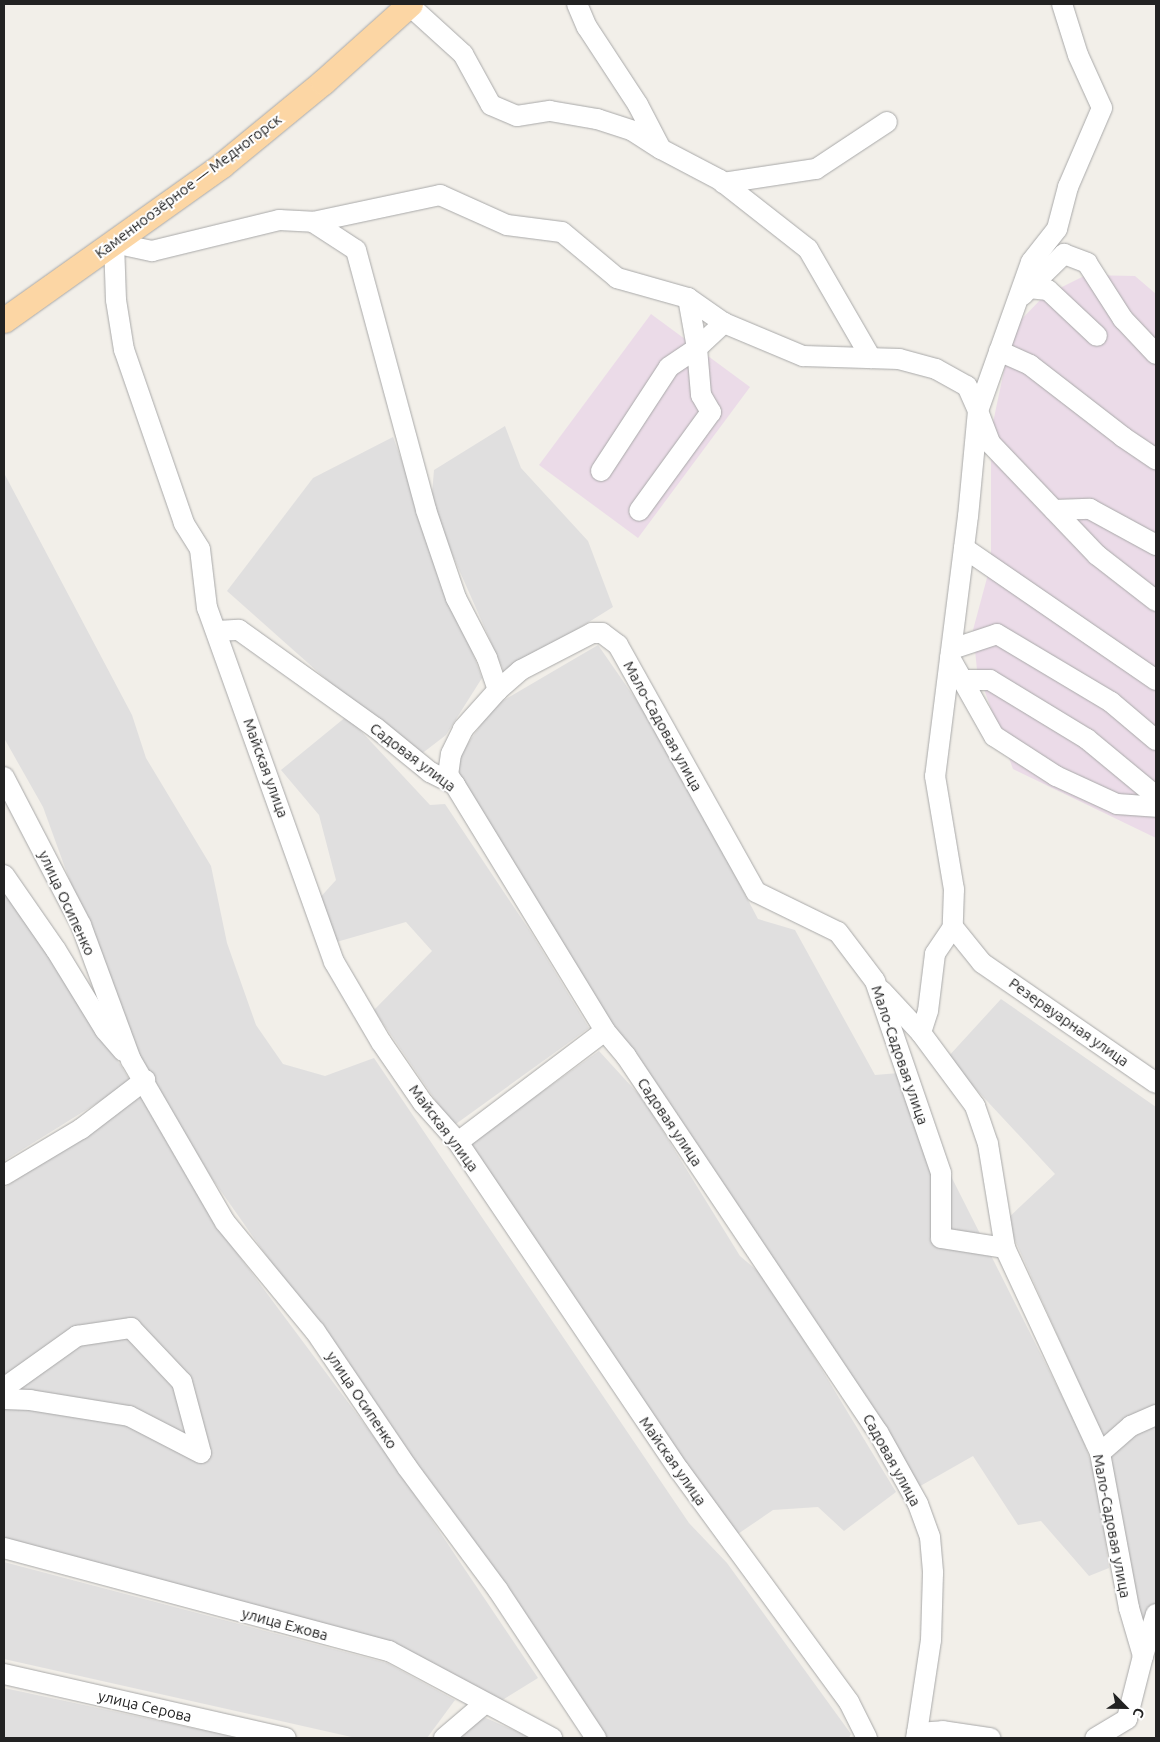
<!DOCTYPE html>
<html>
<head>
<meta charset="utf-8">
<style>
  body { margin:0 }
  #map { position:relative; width:1160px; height:1742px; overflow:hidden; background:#f2efe9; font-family:Ubuntu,sans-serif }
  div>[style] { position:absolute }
  .residential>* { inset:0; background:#e0dfdf }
  .industrial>* { inset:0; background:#ebdbe8 }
  .roads { filter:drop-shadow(0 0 1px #a9a9a9) drop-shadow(0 0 1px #a9a9a9) }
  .minor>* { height:20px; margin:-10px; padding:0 10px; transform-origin:10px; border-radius:10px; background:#fff }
  .major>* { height:25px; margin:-12.5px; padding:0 12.5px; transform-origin:12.5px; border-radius:12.5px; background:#fcd6a4 }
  span { translate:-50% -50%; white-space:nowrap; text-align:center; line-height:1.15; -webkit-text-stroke:4px #fff; paint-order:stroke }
  .street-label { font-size:15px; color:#222 }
  .frame { position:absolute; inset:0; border:5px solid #222; pointer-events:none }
  .north { position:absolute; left:1100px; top:1682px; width:50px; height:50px; -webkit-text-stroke:4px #fff; paint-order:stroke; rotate:113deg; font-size:14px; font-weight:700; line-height:20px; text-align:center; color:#222 }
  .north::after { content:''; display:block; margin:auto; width:18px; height:22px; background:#222; clip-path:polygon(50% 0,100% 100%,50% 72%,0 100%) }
</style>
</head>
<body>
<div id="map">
  <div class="residential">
    <i style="clip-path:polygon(505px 426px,521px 468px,588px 541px,613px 607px,505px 674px,431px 506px,434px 470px)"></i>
    <i style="clip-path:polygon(393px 437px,482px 678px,446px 735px,420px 755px,336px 688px,227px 591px,313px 478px)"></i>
    <i style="clip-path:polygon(4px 473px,132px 715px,146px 758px,211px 866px,227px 943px,256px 1025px,283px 1064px,325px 1076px,374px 1058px,689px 1523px,727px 1563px,851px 1734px,849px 1738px,606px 1738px,211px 1177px,125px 1033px,43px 807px,4px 738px)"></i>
    <i style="clip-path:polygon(598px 645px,662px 737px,758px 919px,795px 930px,875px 1075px,899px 1073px,1081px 1434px,1097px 1479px,1109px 1568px,1089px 1576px,1041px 1521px,1018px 1525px,973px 1456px,915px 1489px,624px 1046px,474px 808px,455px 762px,494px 706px)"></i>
    <i style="clip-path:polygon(347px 716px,430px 805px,445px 804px,532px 934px,589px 1028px,453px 1126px,374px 1010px,432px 951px,406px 922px,333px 943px,316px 902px,336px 880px,319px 815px,281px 770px)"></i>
    <i style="clip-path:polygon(4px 893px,57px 963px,131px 1082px,4px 1161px)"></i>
    <i style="clip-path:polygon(1001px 999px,1156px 1107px,1156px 1627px,1141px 1625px,1101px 1433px,1006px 1220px,1055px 1174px,947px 1058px)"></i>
    <i style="clip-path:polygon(599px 1051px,643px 1099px,740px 1256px,767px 1279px,896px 1492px,844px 1531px,818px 1507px,773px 1510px,732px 1538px,466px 1146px)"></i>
    <i style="clip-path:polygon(141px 1095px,228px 1241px,394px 1464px,538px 1678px,496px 1704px,393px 1643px,4px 1538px,4px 1188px)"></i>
    <i style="clip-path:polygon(4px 1562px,387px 1663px,455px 1700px,427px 1738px,356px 1738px,4px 1659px)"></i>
    <i style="clip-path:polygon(4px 1688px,239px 1738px,4px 1738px)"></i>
    <i style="clip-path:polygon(477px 1714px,531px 1738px,459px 1738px)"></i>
  </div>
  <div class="industrial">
    <i style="clip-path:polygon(1086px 275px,1135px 276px,1156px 294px,1156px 838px,1013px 769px,977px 670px,973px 630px,991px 563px,991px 432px,1013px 328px,1044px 296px)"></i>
    <i style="clip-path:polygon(651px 314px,750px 387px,638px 538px,539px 465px)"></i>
  </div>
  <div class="roads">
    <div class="minor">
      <i style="left:577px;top:4px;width:25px;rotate:67deg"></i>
      <i style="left:587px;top:27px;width:93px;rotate:56.8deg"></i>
      <i style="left:638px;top:105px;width:50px;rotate:62.4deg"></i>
      <i style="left:661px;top:149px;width:67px;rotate:27.7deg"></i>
      <i style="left:720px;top:180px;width:112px;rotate:38.1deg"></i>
      <i style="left:808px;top:249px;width:126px;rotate:60deg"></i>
      <i style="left:1062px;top:4px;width:53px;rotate:72.6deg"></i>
      <i style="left:1078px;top:55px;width:58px;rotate:65.6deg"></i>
      <i style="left:1102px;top:108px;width:86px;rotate:113.3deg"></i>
      <i style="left:1068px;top:187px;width:43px;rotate:104.7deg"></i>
      <i style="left:1057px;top:229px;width:42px;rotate:128.2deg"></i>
      <i style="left:1031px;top:262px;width:158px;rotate:109.6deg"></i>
      <i style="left:978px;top:411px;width:34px;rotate:69deg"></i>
      <i style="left:990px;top:443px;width:155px;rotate:46.3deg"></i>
      <i style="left:1097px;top:555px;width:75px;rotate:37.9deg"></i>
      <i style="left:409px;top:5px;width:73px;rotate:42.2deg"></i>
      <i style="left:463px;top:54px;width:58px;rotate:61.2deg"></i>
      <i style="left:491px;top:105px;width:28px;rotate:23deg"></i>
      <i style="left:517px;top:116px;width:33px;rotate:-9deg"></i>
      <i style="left:550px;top:111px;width:48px;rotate:9.7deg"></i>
      <i style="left:597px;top:119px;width:38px;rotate:18deg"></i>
      <i style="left:633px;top:131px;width:31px;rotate:33deg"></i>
      <i style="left:723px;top:183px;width:94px;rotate:-8.6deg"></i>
      <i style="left:816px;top:169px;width:85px;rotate:-33.5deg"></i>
      <i style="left:313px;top:222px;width:130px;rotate:-12deg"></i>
      <i style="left:440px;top:195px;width:73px;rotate:24.1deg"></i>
      <i style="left:507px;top:225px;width:55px;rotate:7.3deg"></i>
      <i style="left:562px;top:232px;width:72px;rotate:39.9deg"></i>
      <i style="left:617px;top:278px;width:74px;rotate:15.7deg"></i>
      <i style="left:688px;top:298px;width:44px;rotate:34.8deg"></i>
      <i style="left:724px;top:323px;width:86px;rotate:22.7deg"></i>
      <i style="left:803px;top:356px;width:96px;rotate:1.8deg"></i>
      <i style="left:899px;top:359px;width:38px;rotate:15deg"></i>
      <i style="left:936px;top:369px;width:35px;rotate:29deg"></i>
      <i style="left:967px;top:386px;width:27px;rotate:66deg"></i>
      <i style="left:978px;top:411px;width:105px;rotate:95.4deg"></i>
      <i style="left:968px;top:516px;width:262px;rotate:97.2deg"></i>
      <i style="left:935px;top:776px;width:115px;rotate:80.5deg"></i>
      <i style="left:954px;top:889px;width:38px;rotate:92deg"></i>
      <i style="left:953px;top:927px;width:32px;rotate:124deg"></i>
      <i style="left:935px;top:954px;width:57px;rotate:97deg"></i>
      <i style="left:928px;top:1011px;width:23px;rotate:108deg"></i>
      <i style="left:1029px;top:288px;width:49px;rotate:-44.2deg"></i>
      <i style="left:1064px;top:254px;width:25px;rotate:21deg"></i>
      <i style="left:1087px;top:263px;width:67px;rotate:57.3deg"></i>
      <i style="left:1123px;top:319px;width:48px;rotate:46.7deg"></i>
      <i style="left:1023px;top:295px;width:9px;rotate:-49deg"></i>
      <i style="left:1029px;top:288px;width:19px;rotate:6deg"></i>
      <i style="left:1048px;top:290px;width:67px;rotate:43.2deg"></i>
      <i style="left:688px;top:298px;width:51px;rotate:79.8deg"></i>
      <i style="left:697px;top:348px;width:37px;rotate:-43deg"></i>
      <i style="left:999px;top:351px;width:34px;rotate:24deg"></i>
      <i style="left:1030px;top:365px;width:118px;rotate:37.7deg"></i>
      <i style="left:1123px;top:437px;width:40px;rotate:34deg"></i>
      <i style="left:601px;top:471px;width:124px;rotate:-56.8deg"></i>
      <i style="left:669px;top:367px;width:34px;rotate:-34deg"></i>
      <i style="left:697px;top:348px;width:47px;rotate:85.1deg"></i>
      <i style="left:701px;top:395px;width:20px;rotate:60deg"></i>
      <i style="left:711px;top:412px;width:122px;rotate:126deg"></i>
      <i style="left:1054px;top:510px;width:36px;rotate:-2deg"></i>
      <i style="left:1090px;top:509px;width:75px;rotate:28.6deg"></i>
      <i style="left:964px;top:548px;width:233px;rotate:34.5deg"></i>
      <i style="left:217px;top:631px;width:22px;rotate:-3deg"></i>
      <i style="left:239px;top:630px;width:168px;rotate:35.6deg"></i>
      <i style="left:376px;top:728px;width:70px;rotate:39.2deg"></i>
      <i style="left:430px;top:772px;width:28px;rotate:27deg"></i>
      <i style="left:455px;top:785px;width:288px;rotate:58.6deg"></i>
      <i style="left:605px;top:1031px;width:33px;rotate:50deg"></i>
      <i style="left:626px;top:1056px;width:453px;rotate:56.2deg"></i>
      <i style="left:878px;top:1432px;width:82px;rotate:60.9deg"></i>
      <i style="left:918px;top:1504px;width:35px;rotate:70deg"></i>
      <i style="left:930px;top:1537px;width:36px;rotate:85deg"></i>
      <i style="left:933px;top:1573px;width:67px;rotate:91.7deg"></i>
      <i style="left:931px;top:1640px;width:94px;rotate:98.6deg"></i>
      <i style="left:952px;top:649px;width:47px;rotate:-18.4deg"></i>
      <i style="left:997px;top:634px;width:133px;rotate:30.8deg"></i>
      <i style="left:1111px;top:702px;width:59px;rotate:40.2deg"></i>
      <i style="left:950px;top:658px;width:90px;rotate:60.6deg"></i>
      <i style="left:994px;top:736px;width:74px;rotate:32.8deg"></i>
      <i style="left:1056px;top:776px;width:67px;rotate:24.7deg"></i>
      <i style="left:1117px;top:804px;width:39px;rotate:4deg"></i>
      <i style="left:963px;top:680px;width:27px"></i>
      <i style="left:990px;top:680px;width:114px;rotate:31.3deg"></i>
      <i style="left:1087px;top:739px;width:89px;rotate:39.6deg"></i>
      <i style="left:4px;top:777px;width:167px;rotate:62.5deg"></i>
      <i style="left:81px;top:925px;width:144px;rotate:69.7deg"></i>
      <i style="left:131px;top:1060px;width:187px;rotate:59.9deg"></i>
      <i style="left:225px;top:1222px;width:141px;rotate:50.5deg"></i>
      <i style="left:315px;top:1331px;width:164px;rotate:55.9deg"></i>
      <i style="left:407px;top:1467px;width:153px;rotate:53.5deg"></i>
      <i style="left:498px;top:1590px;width:178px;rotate:56.5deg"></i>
      <i style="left:455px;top:785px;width:12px;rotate:-125deg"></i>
      <i style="left:448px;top:775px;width:21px;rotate:-82deg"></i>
      <i style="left:451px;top:754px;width:28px;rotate:-64deg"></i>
      <i style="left:463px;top:729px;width:52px;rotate:-48.1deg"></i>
      <i style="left:4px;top:875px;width:91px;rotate:55.3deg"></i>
      <i style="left:56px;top:950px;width:94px;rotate:58.5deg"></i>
      <i style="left:105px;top:1030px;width:28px;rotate:49deg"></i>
      <i style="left:953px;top:927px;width:46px;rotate:51.1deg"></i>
      <i style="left:982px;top:963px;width:211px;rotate:34.6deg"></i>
      <i style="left:882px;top:991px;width:57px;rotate:47.1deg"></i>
      <i style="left:921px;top:1033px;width:91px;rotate:53.5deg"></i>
      <i style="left:975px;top:1106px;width:40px;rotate:71.1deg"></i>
      <i style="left:988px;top:1144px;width:105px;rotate:80.7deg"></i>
      <i style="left:458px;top:1142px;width:184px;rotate:-37.1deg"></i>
      <i style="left:4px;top:1175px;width:90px;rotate:-30.9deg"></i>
      <i style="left:81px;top:1129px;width:81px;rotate:-37.4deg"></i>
      <i style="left:4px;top:1388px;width:90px;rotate:-35.5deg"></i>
      <i style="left:77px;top:1336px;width:55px;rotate:-8.4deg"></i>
      <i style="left:131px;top:1328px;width:74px;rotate:46.6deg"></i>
      <i style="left:182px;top:1382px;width:73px;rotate:75deg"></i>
      <i style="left:201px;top:1453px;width:81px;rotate:-152.8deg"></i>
      <i style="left:129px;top:1416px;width:100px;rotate:-170.8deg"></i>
      <i style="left:30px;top:1400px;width:26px;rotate:-178deg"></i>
      <i style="left:1100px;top:1453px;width:41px;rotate:-41.1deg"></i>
      <i style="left:1131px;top:1426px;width:27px;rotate:-24deg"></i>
      <i style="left:4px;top:1548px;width:399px;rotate:15deg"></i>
      <i style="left:389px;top:1651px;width:185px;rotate:28.1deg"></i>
      <i style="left:1143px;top:1656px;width:44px;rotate:-72.8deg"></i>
      <i style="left:4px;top:1674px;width:289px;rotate:12.8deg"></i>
      <i style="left:444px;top:1738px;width:52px;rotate:-40.4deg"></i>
      <i style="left:867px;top:1738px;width:40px;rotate:-116.6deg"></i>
      <i style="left:849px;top:1702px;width:288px;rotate:-126.2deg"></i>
      <i style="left:679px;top:1470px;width:396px;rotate:-124deg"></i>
      <i style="left:458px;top:1142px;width:52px;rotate:-131.9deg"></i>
      <i style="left:423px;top:1103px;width:74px;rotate:-124.5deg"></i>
      <i style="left:381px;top:1042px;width:93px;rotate:-120.4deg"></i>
      <i style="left:334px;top:962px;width:376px;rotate:-109.7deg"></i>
      <i style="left:207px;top:608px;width:59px;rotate:-96.8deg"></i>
      <i style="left:200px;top:549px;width:31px;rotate:-122deg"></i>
      <i style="left:184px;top:523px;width:183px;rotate:-109.1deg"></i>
      <i style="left:124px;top:350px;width:51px;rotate:-99.1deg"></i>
      <i style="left:116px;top:300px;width:57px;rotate:-92deg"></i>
      <i style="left:114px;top:243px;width:39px;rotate:12deg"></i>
      <i style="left:152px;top:251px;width:131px;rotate:-13.7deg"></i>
      <i style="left:279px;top:220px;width:34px;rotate:3deg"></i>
      <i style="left:313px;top:222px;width:51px;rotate:33.1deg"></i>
      <i style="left:356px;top:250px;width:269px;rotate:74.9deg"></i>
      <i style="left:426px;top:510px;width:93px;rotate:71.2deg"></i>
      <i style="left:456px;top:598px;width:68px;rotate:62.7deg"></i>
      <i style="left:487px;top:658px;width:34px;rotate:71deg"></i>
      <i style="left:498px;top:690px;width:30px;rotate:-41deg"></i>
      <i style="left:521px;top:670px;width:80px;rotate:-27.5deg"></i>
      <i style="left:592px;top:633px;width:10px"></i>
      <i style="left:602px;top:633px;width:20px;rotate:37deg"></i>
      <i style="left:618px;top:645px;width:283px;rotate:60.8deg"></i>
      <i style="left:756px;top:892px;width:91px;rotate:26deg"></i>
      <i style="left:838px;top:932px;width:61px;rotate:52.9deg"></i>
      <i style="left:875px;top:981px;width:203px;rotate:71deg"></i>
      <i style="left:941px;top:1173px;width:65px;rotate:90deg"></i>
      <i style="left:941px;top:1238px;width:65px;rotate:8.9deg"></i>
      <i style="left:1005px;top:1248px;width:226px;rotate:65.1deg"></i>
      <i style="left:1100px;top:1453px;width:158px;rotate:79.4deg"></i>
      <i style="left:1129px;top:1608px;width:50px;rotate:73.7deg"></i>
      <i style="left:1143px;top:1656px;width:65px;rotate:104.3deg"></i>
      <i style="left:1127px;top:1719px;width:37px;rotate:149deg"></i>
      <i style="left:916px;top:1738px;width:5px;rotate:-79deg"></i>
      <i style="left:917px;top:1733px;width:26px;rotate:-4deg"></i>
      <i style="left:943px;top:1731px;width:48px;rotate:8.5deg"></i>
    </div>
    <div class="major">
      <i style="left:4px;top:320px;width:267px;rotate:-35.4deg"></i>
      <i style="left:222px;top:165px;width:131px;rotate:-39.4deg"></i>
      <i style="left:323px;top:82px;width:117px;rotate:-41.9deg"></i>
    </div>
  </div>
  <div class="street-label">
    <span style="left:188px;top:186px;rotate:-37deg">Каменноозёрное — Медногорск</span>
    <span style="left:663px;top:726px;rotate:61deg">Мало-Садовая улица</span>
    <span style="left:413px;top:757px;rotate:37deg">Садовая улица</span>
    <span style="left:266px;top:768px;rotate:70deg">Майская улица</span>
    <span style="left:67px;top:903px;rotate:65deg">улица Осипенко</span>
    <span style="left:1069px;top:1022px;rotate:35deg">Резервуарная улица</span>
    <span style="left:900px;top:1055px;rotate:71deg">Мало-Садовая улица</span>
    <span style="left:670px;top:1122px;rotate:56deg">Садовая улица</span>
    <span style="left:444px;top:1128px;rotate:53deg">Майская улица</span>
    <span style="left:362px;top:1400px;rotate:56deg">улица Осипенко</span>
    <span style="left:892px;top:1460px;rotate:61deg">Садовая улица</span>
    <span style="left:673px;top:1461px;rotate:55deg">Майская улица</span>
    <span style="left:1112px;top:1526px;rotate:79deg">Мало-Садовая улица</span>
    <span style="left:285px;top:1624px;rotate:15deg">улица Ежова</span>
    <span style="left:145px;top:1706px;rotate:13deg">улица Серова</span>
  </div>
  <div class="frame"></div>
  <div class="north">С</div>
</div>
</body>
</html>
